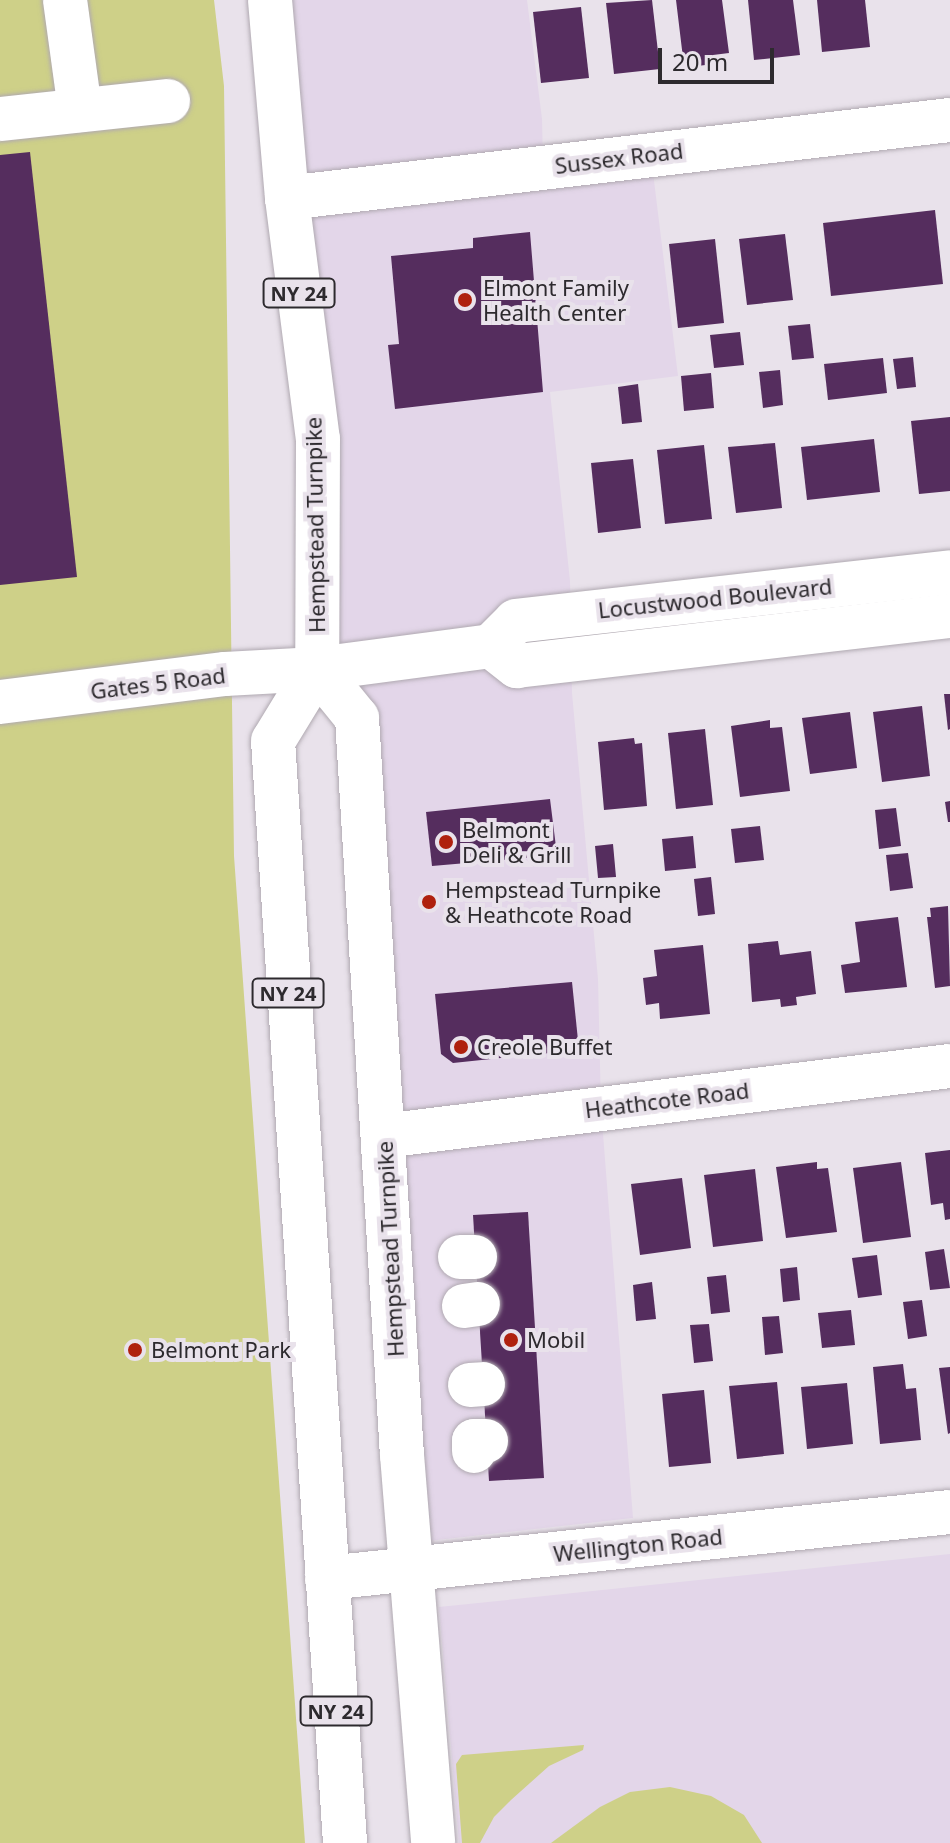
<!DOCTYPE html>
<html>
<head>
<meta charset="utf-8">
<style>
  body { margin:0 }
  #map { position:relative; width:950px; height:1843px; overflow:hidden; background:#e9e2eb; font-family:"Noto Sans",sans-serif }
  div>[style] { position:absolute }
  .commercial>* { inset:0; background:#e3d6e9 }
  .green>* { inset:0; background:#ced088 }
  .building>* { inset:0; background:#552d5e }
  .roads { filter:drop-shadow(0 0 2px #b0a9b1) drop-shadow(0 0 2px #b0a9b1) }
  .minor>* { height:44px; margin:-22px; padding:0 22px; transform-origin:22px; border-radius:22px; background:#fff }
  .major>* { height:44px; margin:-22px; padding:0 22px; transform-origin:22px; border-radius:22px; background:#fff }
  .dots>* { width:22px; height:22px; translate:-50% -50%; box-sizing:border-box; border:4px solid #e9e2eb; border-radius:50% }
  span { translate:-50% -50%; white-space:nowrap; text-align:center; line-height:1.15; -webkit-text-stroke:8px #e9e2eb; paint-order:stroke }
  .shield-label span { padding:2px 6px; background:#e9e2eb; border:2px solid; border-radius:6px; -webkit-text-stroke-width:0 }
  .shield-label { font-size:20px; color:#2d2a2e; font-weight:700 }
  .street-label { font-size:22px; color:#2d2a2e }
  .poi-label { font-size:22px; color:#2d2a2e }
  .left { translate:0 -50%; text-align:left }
  .scale { position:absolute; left:658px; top:48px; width:116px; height:36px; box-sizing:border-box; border:4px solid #2d2a2e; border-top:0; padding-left:10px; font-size:24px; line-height:28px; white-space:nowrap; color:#2d2a2e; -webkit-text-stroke:6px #e9e2eb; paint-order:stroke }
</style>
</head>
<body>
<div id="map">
  <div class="commercial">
    <i style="clip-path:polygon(270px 0,527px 0,542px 119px,543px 160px,650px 148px,678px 376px,550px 392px,570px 581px,572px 693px,598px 979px,601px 1108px,633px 1518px,428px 1541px,357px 718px,317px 669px)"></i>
    <i style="clip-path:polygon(950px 1554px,950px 1843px,459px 1843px,439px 1607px)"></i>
  </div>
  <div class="green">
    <i style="clip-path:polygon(0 0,214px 0,224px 86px,234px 856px,305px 1843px,0 1843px)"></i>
    <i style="clip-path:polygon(584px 1745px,583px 1750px,549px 1766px,511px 1800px,494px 1817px,480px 1843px,462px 1843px,456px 1764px,462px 1755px)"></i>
    <i style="clip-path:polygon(670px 1787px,711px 1796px,744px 1815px,762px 1843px,551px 1843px,600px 1807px,630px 1792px)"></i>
  </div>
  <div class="building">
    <i style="clip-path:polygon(652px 0,660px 69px,614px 74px,606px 3px)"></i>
    <i style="clip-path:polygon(676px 0,722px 0,729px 53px,713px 55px,714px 64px,697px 66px,696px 57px,683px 58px)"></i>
    <i style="clip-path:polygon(748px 0,793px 0,800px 55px,754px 60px)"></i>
    <i style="clip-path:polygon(817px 0,865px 0,870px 47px,822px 52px)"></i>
    <i style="clip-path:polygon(581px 7px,589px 78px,541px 83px,533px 12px)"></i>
    <i style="clip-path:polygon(30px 152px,77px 577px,0 585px,0 155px)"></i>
    <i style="clip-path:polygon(935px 210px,943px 284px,831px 296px,823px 223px)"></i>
    <i style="clip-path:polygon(530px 232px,543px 392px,395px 409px,388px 345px,399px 344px,391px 256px,473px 248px,473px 238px)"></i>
    <i style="clip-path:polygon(785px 234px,793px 300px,747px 305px,739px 239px)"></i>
    <i style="clip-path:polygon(715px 239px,724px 323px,678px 328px,669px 244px)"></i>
    <i style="clip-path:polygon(810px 324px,814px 358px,792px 360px,788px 326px)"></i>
    <i style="clip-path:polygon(740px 332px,744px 365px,714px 368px,710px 335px)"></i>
    <i style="clip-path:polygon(913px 357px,916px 387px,897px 389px,893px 359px)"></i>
    <i style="clip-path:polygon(883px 358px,887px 393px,828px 400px,824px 364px)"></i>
    <i style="clip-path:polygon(780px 370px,783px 405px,763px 408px,759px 372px)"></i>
    <i style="clip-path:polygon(711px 373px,714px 408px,684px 411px,681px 376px)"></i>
    <i style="clip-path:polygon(638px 384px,642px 422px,622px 424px,618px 387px)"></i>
    <i style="clip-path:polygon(950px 417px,950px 491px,919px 494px,911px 421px)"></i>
    <i style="clip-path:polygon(874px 439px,880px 492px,807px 500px,801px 447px)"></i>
    <i style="clip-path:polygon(775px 443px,782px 508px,736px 513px,728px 447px)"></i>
    <i style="clip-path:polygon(704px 445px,712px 519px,665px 524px,657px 450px)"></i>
    <i style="clip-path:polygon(633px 459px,641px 528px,598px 533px,591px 463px)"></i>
    <i style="clip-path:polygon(944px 694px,950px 694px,950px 729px,948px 730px)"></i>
    <i style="clip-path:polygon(922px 706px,930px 776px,882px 782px,873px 712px)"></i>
    <i style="clip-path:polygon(850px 712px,857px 768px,810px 774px,802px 718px)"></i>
    <i style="clip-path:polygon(770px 720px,770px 728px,782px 727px,790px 791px,740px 797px,731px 726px)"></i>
    <i style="clip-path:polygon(705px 729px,713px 805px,676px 809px,668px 733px)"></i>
    <i style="clip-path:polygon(634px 738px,635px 744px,642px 743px,647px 806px,604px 810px,598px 742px)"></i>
    <i style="clip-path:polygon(550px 799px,557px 855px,432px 866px,426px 812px)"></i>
    <i style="clip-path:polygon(950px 801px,950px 822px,948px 822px,945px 802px)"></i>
    <i style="clip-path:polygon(896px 808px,901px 846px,879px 849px,875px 810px)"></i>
    <i style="clip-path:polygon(760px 826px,764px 860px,735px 863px,731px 829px)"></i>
    <i style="clip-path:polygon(693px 836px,696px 868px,665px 871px,662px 839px)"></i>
    <i style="clip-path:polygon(613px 844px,616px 877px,598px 878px,595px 846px)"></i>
    <i style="clip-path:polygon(908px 853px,913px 888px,890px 891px,886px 855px)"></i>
    <i style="clip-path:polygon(711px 877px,715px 914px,698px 916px,694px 879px)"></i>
    <i style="clip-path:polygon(948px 906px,950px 986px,935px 988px,927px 917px,931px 917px,930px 908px)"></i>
    <i style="clip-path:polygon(898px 917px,907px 987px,845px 993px,841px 965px,860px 962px,855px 922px)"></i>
    <i style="clip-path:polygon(778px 941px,780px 955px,811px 951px,816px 994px,796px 997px,797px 1005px,781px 1007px,780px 999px,752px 1002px,748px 944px)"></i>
    <i style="clip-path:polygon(703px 945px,710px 1014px,660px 1019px,659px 1003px,646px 1005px,643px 978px,657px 976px,654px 950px)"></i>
    <i style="clip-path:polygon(572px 982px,579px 1050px,453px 1063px,441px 1054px,435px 994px)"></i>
    <i style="clip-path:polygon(950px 1150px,950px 1219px,945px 1220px,943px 1203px,931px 1205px,925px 1153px)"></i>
    <i style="clip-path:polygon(817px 1162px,817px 1169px,828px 1168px,837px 1232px,786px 1238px,776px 1167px)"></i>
    <i style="clip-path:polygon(901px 1162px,911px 1237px,863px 1243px,853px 1168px)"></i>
    <i style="clip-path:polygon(755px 1169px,763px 1241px,713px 1247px,704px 1175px)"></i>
    <i style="clip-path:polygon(682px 1178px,691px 1248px,640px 1255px,631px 1184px)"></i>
    <i style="clip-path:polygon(528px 1212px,544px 1478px,489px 1481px,473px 1215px)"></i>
    <i style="clip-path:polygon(944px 1249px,950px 1288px,930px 1290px,925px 1252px)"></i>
    <i style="clip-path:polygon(877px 1255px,882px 1295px,858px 1298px,852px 1258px)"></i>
    <i style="clip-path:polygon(797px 1267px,800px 1300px,783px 1302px,780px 1269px)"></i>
    <i style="clip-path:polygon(726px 1275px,730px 1312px,711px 1314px,707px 1277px)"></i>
    <i style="clip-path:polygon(652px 1282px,656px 1319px,636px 1321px,633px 1285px)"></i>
    <i style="clip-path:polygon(922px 1300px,927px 1336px,908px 1339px,903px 1302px)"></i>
    <i style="clip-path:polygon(851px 1310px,855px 1345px,822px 1348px,818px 1313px)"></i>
    <i style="clip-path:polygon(779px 1316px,783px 1353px,765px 1355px,762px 1317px)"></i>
    <i style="clip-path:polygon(709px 1324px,713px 1361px,694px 1363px,690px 1325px)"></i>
    <i style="clip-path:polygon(903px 1364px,906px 1389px,916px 1388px,921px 1440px,880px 1444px,873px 1367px)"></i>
    <i style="clip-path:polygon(950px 1367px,950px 1433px,948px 1434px,939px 1368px)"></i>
    <i style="clip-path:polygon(777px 1382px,784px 1454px,737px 1459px,729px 1386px)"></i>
    <i style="clip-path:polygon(847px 1383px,853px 1444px,807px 1449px,801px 1387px)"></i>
    <i style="clip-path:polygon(704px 1390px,711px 1463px,669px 1467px,662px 1394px)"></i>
  </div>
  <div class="roads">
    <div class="minor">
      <i style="left:65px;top:0;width:111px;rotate:82.2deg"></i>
      <i style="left:0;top:119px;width:169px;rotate:-6.1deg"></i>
      <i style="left:287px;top:198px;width:668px;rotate:-6.71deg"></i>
      <i style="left:491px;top:646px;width:33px;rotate:38deg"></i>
      <i style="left:517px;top:666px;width:436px;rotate:-6.6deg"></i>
      <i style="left:0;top:702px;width:227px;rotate:-7.1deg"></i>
      <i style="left:225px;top:674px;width:92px;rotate:-3.1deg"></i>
      <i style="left:317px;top:669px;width:176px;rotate:-7.5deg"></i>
      <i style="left:491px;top:646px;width:35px;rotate:-45deg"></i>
      <i style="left:516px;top:621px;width:437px;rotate:-6.4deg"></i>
      <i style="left:383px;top:1136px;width:571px;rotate:-7.04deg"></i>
      <i style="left:460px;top:1257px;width:15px"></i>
      <i style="left:464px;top:1306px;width:14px;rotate:-8deg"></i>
      <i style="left:470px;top:1385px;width:13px;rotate:-4deg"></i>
      <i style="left:474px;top:1451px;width:10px;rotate:-90deg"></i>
      <i style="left:474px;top:1441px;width:12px"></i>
      <i style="left:327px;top:1578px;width:626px;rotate:-6.05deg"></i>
    </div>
    <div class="major">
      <i style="left:270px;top:0;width:199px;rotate:85.1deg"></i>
      <i style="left:287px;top:198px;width:243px;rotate:82.7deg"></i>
      <i style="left:318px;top:439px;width:230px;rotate:90.2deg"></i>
      <i style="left:317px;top:669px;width:84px;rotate:121.4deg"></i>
      <i style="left:273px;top:741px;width:1104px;rotate:86.26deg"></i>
      <i style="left:317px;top:669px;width:63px;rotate:50.8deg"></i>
      <i style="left:357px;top:718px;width:738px;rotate:86.51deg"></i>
      <i style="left:402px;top:1455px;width:389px;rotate:85.4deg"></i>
    </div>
  </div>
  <div class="dots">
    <i style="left:465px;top:300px;background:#af210e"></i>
    <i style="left:446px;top:842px;background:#af210e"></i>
    <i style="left:429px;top:902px;background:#af210e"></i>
    <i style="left:461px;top:1047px;background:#af210e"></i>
    <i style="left:511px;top:1340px;background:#af210e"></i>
    <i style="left:135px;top:1350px;background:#af210e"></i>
  </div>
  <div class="shield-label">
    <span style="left:299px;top:293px">NY 24</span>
    <span style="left:288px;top:993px">NY 24</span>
    <span style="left:336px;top:1711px">NY 24</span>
  </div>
  <div class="street-label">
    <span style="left:619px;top:158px;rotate:-7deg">Sussex Road</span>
    <span style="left:315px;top:525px;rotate:-91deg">Hempstead Turnpike</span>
    <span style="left:715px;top:598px;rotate:-6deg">Locustwood Boulevard</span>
    <span style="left:158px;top:683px;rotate:-7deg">Gates 5 Road</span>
    <span style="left:667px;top:1100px;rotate:-7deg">Heathcote Road</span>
    <span style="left:390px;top:1249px;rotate:-93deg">Hempstead Turnpike</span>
    <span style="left:638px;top:1545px;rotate:-6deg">Wellington Road</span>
  </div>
  <div class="poi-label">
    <span class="left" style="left:483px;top:300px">Elmont Family<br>Health Center</span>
    <span class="left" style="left:462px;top:842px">Belmont<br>Deli &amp; Grill</span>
    <span class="left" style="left:445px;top:902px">Hempstead Turnpike<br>&amp; Heathcote Road</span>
    <span class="left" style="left:477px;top:1047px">Creole Buffet</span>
    <span class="left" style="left:527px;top:1340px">Mobil</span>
    <span class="left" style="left:151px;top:1350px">Belmont Park</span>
  </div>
  <div class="scale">20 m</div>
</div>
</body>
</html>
